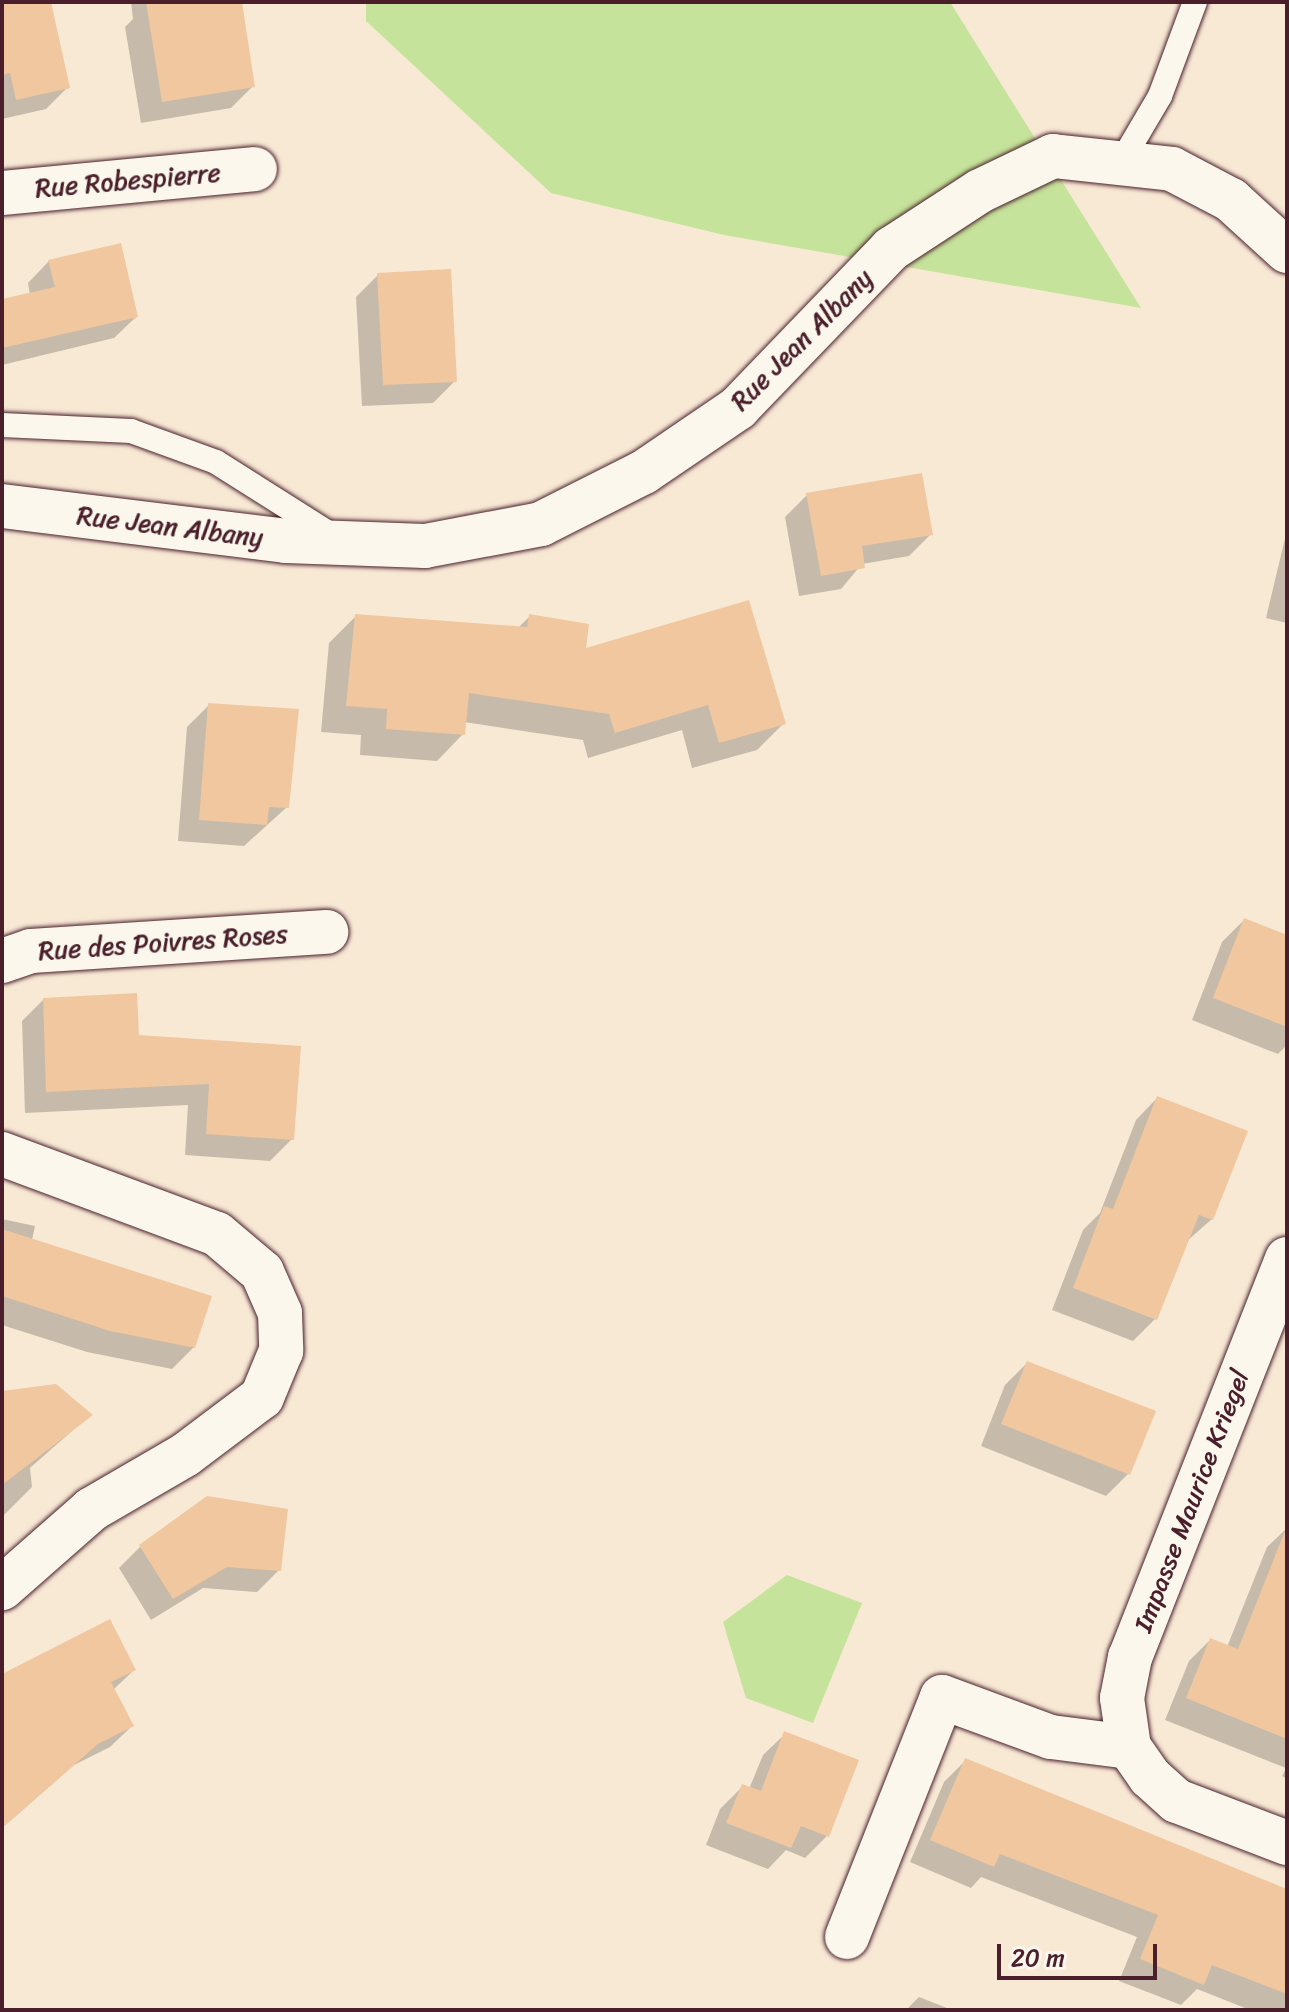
<!DOCTYPE html>
<html>
<head>
<meta charset="utf-8">
<style>
  body { margin:0 }
  #map { position:relative; width:1289px; height:2012px; overflow:hidden; background:#f8e9d5; font-family:Sriracha,sans-serif }
  div>[style] { position:absolute }
  .green>* { inset:0; background:#c6e39b }
  .shadow>* { inset:0; background:#0003 }
  .building>* { inset:0; background:#f0c79f }
  .roads { filter:drop-shadow(0 0 2px #4a1f2b) drop-shadow(0 0 2px #4a1f2b) }
  .lane>* { height:24px; margin:-12px; padding:0 12px; transform-origin:12px; border-radius:12px; background:#fbf7ec }
  .street>* { height:44px; margin:-22px; padding:0 22px; transform-origin:22px; border-radius:22px; background:#fbf7ec }
  .secondary>* { height:44px; margin:-22px; padding:0 22px; transform-origin:22px; border-radius:22px; background:#fbf7ec }
  span { translate:-50% -50%; white-space:nowrap; text-align:center; line-height:1.15; -webkit-text-stroke:8px #fbf7ec; paint-order:stroke }
  .street-label { font-size:26px; color:#4a1f2b }
  .frame { position:absolute; inset:0; border:4px solid #4a1f2b; pointer-events:none }
  .scale { position:absolute; left:997px; top:1944px; width:160px; height:36px; box-sizing:border-box; border:4px solid #4a1f2b; border-top:0; padding-left:10px; font-size:24px; line-height:28px; white-space:nowrap; color:#4a1f2b; -webkit-text-stroke:6px #fbf7ec; paint-order:stroke }
</style>
</head>
<body>
<div id="map">
  <div class="green">
    <i style="clip-path:polygon(366px 2px,950px 2px,1141px 308px,724px 235px,551px 193px,366px 21px)"></i>
    <i style="clip-path:polygon(787px 1575px,862px 1603px,813px 1723px,746px 1698px,723px 1622px)"></i>
  </div>
  <div class="shadow">
    <i style="clip-path:polygon(2px 2px,49px 2px,68px 87px,46px 109px,2px 119px)"></i>
    <i style="clip-path:polygon(131px 2px,240px 2px,253px 86px,231px 108px,141px 123px,125px 27px,133px 19px)"></i>
    <i style="clip-path:polygon(49px 261px,136px 317px,114px 338px,2px 365px,2px 301px,30px 295px,28px 283px)"></i>
    <i style="clip-path:polygon(378px 275px,455px 381px,433px 403px,362px 406px,356px 297px)"></i>
    <i style="clip-path:polygon(807px 495px,931px 534px,909px 556px,862px 564px,841px 589px,799px 596px,785px 517px)"></i>
    <i style="clip-path:polygon(1287px 530px,1287px 623px,1266px 618px)"></i>
    <i style="clip-path:polygon(356px 616px,517px 629px,529px 617px,583px 651px,784px 723px,757px 750px,692px 768px,682px 730px,588px 758px,583px 740px,464px 722px,463px 734px,437px 761px,360px 755px,361px 735px,321px 732px,329px 643px)"></i>
    <i style="clip-path:polygon(209px 705px,287px 807px,244px 846px,178px 841px,187px 727px)"></i>
    <i style="clip-path:polygon(1244px 920px,1287px 937px,1287px 1045px,1278px 1054px,1192px 1020px,1222px 942px)"></i>
    <i style="clip-path:polygon(44px 999px,137px 1036px,299px 1048px,292px 1139px,270px 1161px,185px 1155px,188px 1105px,25px 1113px,22px 1021px)"></i>
    <i style="clip-path:polygon(1157px 1098px,1212px 1219px,1187px 1241px,1155px 1319px,1133px 1341px,1052px 1310px,1083px 1230px,1100px 1213px,1136px 1120px)"></i>
    <i style="clip-path:polygon(2px 1219px,35px 1226px,32px 1240px,194px 1347px,172px 1369px,87px 1352px,2px 1325px)"></i>
    <i style="clip-path:polygon(1027px 1363px,1128px 1474px,1106px 1496px,981px 1446px,1005px 1385px)"></i>
    <i style="clip-path:polygon(2px 1393px,90px 1415px,30px 1468px,32px 1487px,2px 1517px)"></i>
    <i style="clip-path:polygon(1287px 1528px,1287px 1779px,1282px 1776px,1286px 1768px,1165px 1720px,1189px 1661px,1210px 1640px,1227px 1647px,1267px 1547px)"></i>
    <i style="clip-path:polygon(141px 1546px,279px 1570px,257px 1592px,203px 1588px,151px 1620px,119px 1568px)"></i>
    <i style="clip-path:polygon(134px 1670px,113px 1690px,132px 1726px,110px 1747px,74px 1765px,2px 1828px,2px 1702px)"></i>
    <i style="clip-path:polygon(785px 1734px,827px 1836px,805px 1858px,786px 1850px,768px 1869px,706px 1845px,720px 1809px,742px 1787px,749px 1789px,763px 1755px)"></i>
    <i style="clip-path:polygon(966px 1760px,1287px 1891px,1287px 2010px,1250px 2010px,1197px 1989px,1181px 2005px,1119px 1981px,1137px 1937px,981px 1877px,971px 1888px,910px 1862px,944px 1782px)"></i>
    <i style="clip-path:polygon(919px 1997px,952px 2010px,906px 2010px)"></i>
  </div>
  <div class="building">
    <i style="clip-path:polygon(2px 2px,51px 2px,70px 88px,16px 100px,10px 73px,2px 75px)"></i>
    <i style="clip-path:polygon(146px 2px,242px 2px,255px 87px,162px 102px)"></i>
    <i style="clip-path:polygon(121px 243px,138px 317px,2px 348px,2px 299px,55px 287px,48px 260px)"></i>
    <i style="clip-path:polygon(451px 269px,457px 382px,383px 385px,377px 273px)"></i>
    <i style="clip-path:polygon(922px 473px,933px 535px,862px 546px,865px 568px,821px 576px,806px 493px)"></i>
    <i style="clip-path:polygon(749px 600px,786px 724px,719px 743px,708px 705px,615px 733px,609px 714px,469px 693px,465px 735px,386px 729px,387px 709px,346px 706px,355px 614px,527px 627px,529px 614px,589px 624px,586px 648px)"></i>
    <i style="clip-path:polygon(208px 703px,299px 709px,289px 808px,269px 807px,267px 825px,199px 820px)"></i>
    <i style="clip-path:polygon(1244px 918px,1287px 935px,1287px 1027px,1213px 998px)"></i>
    <i style="clip-path:polygon(137px 993px,139px 1035px,301px 1046px,294px 1140px,206px 1134px,209px 1084px,46px 1092px,43px 998px)"></i>
    <i style="clip-path:polygon(1157px 1096px,1248px 1131px,1213px 1220px,1199px 1215px,1157px 1320px,1073px 1288px,1104px 1206px,1113px 1209px)"></i>
    <i style="clip-path:polygon(2px 1229px,212px 1296px,195px 1348px,110px 1331px,2px 1296px)"></i>
    <i style="clip-path:polygon(1027px 1361px,1156px 1411px,1130px 1475px,1001px 1424px)"></i>
    <i style="clip-path:polygon(56px 1384px,93px 1415px,2px 1485px,2px 1391px)"></i>
    <i style="clip-path:polygon(207px 1496px,288px 1509px,281px 1571px,227px 1567px,173px 1599px,139px 1545px)"></i>
    <i style="clip-path:polygon(1285px 1531px,1287px 1531px,1287px 1739px,1186px 1698px,1210px 1638px,1238px 1649px)"></i>
    <i style="clip-path:polygon(110px 1619px,136px 1670px,111px 1682px,134px 1726px,98px 1744px,2px 1828px,2px 1674px)"></i>
    <i style="clip-path:polygon(784px 1731px,859px 1760px,829px 1837px,801px 1826px,791px 1848px,726px 1823px,742px 1784px,761px 1791px)"></i>
    <i style="clip-path:polygon(965px 1758px,1287px 1889px,1287px 1994px,1212px 1965px,1204px 1985px,1140px 1959px,1158px 1915px,1000px 1854px,994px 1867px,930px 1840px)"></i>
  </div>
  <div class="roads">
    <div class="lane">
      <i style="left:1120px;top:164px;width:79px;rotate:-59.5deg"></i>
      <i style="left:1160px;top:96px;width:100px;rotate:-69.6deg"></i>
      <i style="left:2px;top:425px;width:129px;rotate:2.7deg"></i>
      <i style="left:131px;top:431px;width:90px;rotate:20deg"></i>
      <i style="left:216px;top:462px;width:142px;rotate:32.3deg"></i>
    </div>
    <div class="street">
      <i style="left:2px;top:193px;width:254px;rotate:-5.4deg"></i>
      <i style="left:2px;top:961px;width:31px;rotate:-19deg"></i>
      <i style="left:31px;top:951px;width:296px;rotate:-3.7deg"></i>
      <i style="left:2px;top:1154px;width:229px;rotate:20.4deg"></i>
      <i style="left:217px;top:1234px;width:59px;rotate:40.2deg"></i>
      <i style="left:262px;top:1272px;width:45px;rotate:66.3deg"></i>
      <i style="left:280px;top:1313px;width:38px;rotate:88deg"></i>
      <i style="left:281px;top:1351px;width:50px;rotate:112.4deg"></i>
      <i style="left:262px;top:1397px;width:96px;rotate:143deg"></i>
      <i style="left:185px;top:1455px;width:108px;rotate:149.9deg"></i>
      <i style="left:92px;top:1509px;width:120px;rotate:138.7deg"></i>
      <i style="left:1287px;top:1259px;width:428px;rotate:111.5deg"></i>
      <i style="left:1130px;top:1657px;width:42px;rotate:101deg"></i>
      <i style="left:1122px;top:1698px;width:49px;rotate:81.9deg"></i>
      <i style="left:1129px;top:1747px;width:37px;rotate:55deg"></i>
      <i style="left:1150px;top:1777px;width:36px;rotate:42deg"></i>
      <i style="left:1177px;top:1801px;width:118px;rotate:20.9deg"></i>
      <i style="left:847px;top:1937px;width:258px;rotate:-68.4deg"></i>
      <i style="left:942px;top:1697px;width:116px;rotate:20.2deg"></i>
      <i style="left:1051px;top:1737px;width:79px;rotate:7.3deg"></i>
    </div>
    <div class="secondary">
      <i style="left:2px;top:506px;width:286px;rotate:7deg"></i>
      <i style="left:286px;top:541px;width:139px;rotate:2.1deg"></i>
      <i style="left:425px;top:546px;width:118px;rotate:-10.7deg"></i>
      <i style="left:541px;top:524px;width:115px;rotate:-26.8deg"></i>
      <i style="left:644px;top:472px;width:114px;rotate:-34.2deg"></i>
      <i style="left:738px;top:408px;width:221px;rotate:-46.1deg"></i>
      <i style="left:891px;top:249px;width:106px;rotate:-33.1deg"></i>
      <i style="left:980px;top:191px;width:81px;rotate:-25.6deg"></i>
      <i style="left:1053px;top:156px;width:120px;rotate:6.2deg"></i>
      <i style="left:1172px;top:169px;width:67px;rotate:27.7deg"></i>
      <i style="left:1231px;top:200px;width:76px;rotate:42.3deg"></i>
    </div>
  </div>
  <div class="street-label">
    <span style="left:128px;top:181px;rotate:-5deg">Rue Robespierre</span>
    <span style="left:802px;top:340px;rotate:-45deg">Rue Jean Albany</span>
    <span style="left:170px;top:527px;rotate:7deg">Rue Jean Albany</span>
    <span style="left:163px;top:943px;rotate:-4deg">Rue des Poivres Roses</span>
    <span style="left:1192px;top:1501px;rotate:-69deg">Impasse Maurice Kriegel</span>
  </div>
  <div class="frame"></div>
  <div class="scale">20 m</div>
</div>
</body>
</html>
